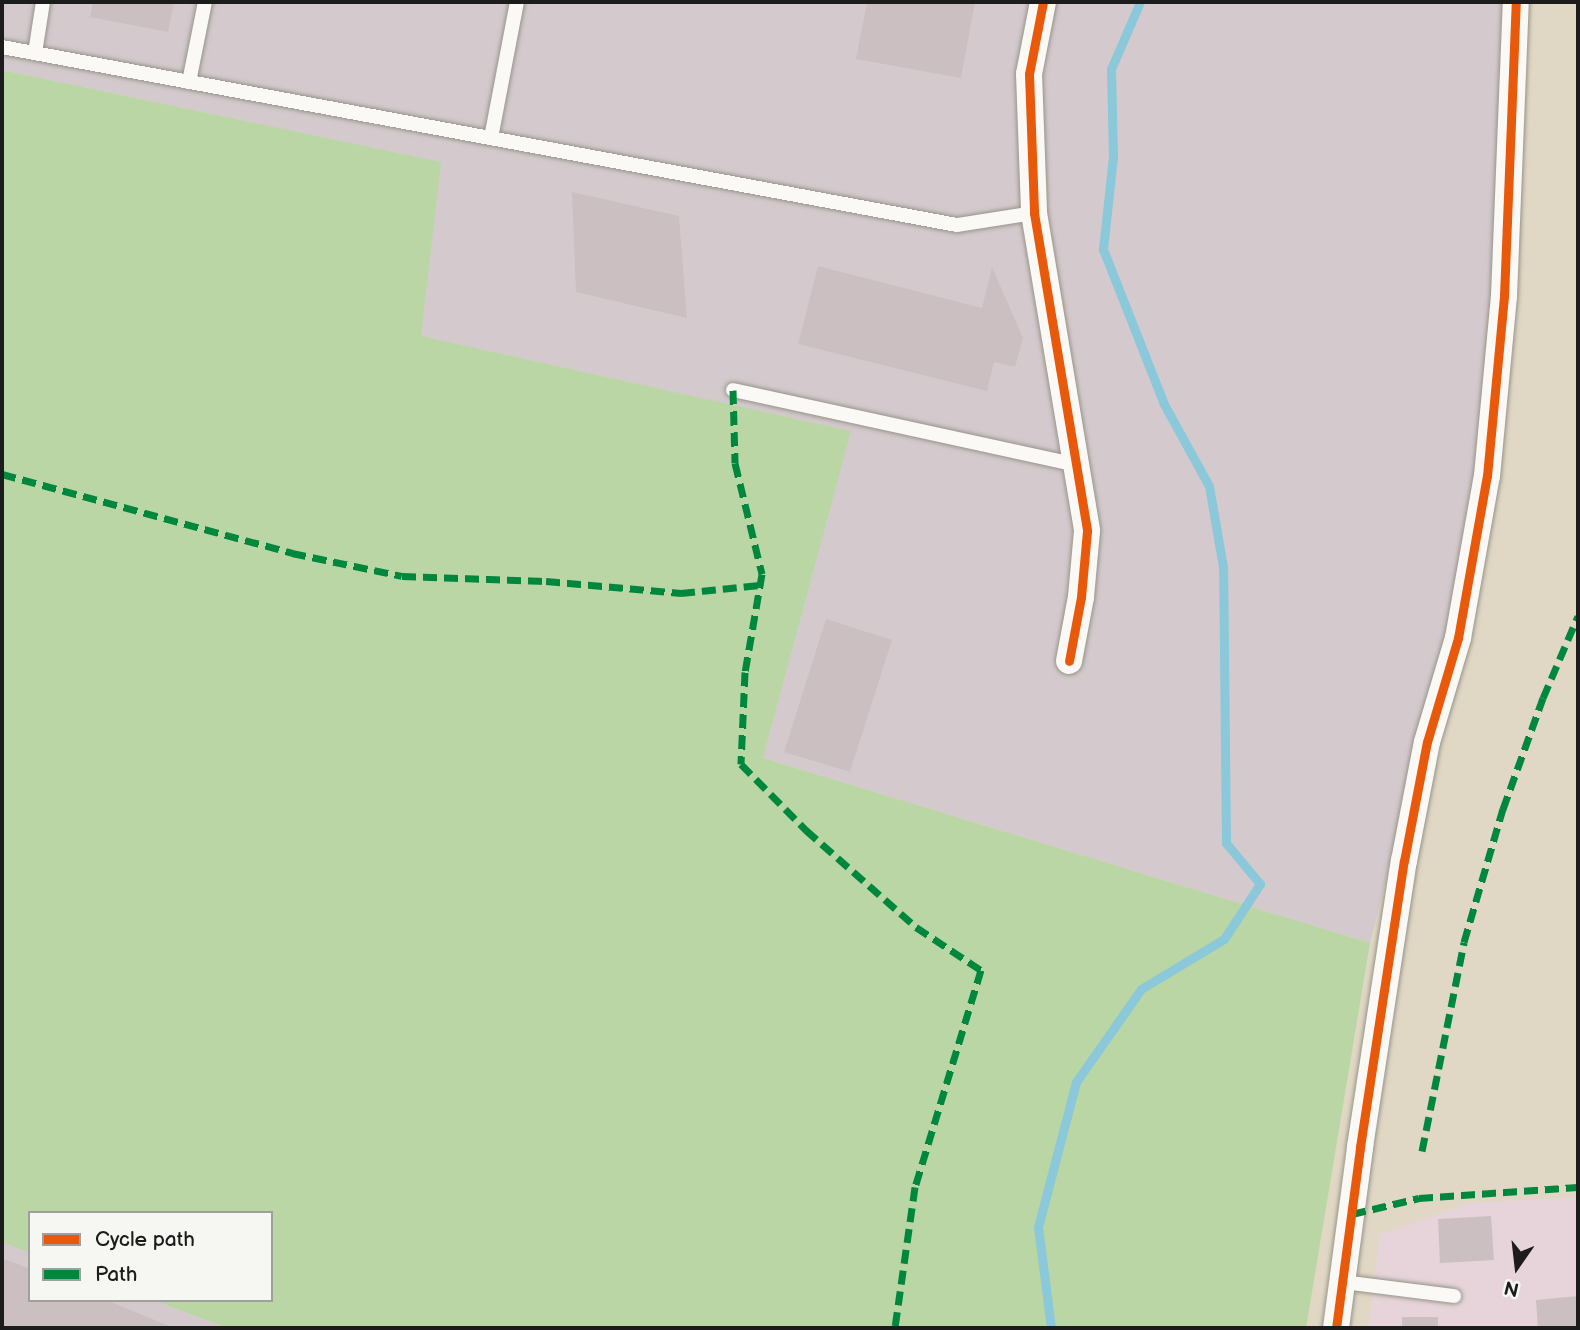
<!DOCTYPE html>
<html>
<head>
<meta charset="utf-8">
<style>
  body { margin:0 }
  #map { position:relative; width:1580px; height:1330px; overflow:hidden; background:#e0d8c4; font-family:"Balsamiq Sans",sans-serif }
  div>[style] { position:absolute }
  .built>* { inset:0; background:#e6d4da }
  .industrial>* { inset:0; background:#d4cace }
  .green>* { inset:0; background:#bad6a4 }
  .stream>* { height:9px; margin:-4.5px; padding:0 4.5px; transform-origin:4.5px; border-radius:4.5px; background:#8bc8da }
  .building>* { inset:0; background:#ccbfc2 }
  .roads { filter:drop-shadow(0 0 2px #989489) drop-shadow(0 0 2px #989489) }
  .lane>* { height:14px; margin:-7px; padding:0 7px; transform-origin:7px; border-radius:7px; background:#faf9f6 }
  .street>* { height:26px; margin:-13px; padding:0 13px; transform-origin:13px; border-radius:13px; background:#faf9f6 }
  .quiet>* { height:7px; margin-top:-3.5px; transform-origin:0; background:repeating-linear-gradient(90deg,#00873e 0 14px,transparent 0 21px) }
  .cycleway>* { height:9px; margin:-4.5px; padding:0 4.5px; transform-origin:4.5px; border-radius:4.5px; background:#e8590c }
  span { translate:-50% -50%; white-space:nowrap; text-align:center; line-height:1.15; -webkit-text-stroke:7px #f6f6f2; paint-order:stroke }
  .frame { position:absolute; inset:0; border:4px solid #1c1c1c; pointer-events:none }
  .legend { position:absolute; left:28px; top:1211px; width:245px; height:91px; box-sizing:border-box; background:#f6f6f2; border:2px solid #9f9f9c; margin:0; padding:9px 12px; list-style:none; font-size:21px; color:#1c1c1c }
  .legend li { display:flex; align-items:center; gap:14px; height:35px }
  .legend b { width:35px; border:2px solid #9f9f9c }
  .north { position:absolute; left:1482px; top:1232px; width:70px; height:70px; -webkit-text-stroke:5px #f6f6f2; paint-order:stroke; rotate:194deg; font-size:19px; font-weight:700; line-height:28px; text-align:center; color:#1c1c1c }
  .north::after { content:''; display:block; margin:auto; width:24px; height:32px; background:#1c1c1c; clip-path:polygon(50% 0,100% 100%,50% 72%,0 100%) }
</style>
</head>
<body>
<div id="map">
  <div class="built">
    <i style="clip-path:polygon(1578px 1197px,1578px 1328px,1368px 1328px,1380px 1234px,1470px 1203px)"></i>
  </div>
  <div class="industrial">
    <i style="clip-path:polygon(2px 2px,1526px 2px,1501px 426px,1370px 943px,763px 758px,850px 431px,420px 336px,440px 162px,2px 70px)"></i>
    <i style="clip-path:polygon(2px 1242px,30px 1253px,30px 1300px,153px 1300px,227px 1328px,2px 1328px)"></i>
  </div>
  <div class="green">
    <i style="clip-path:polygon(2px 70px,441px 162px,421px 336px,851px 431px,763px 758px,1370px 943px,1306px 1328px,227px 1328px,153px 1300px,271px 1300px,271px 1213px,30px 1213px,30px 1253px,2px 1242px)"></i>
  </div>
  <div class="stream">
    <i style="left:1051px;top:1328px;width:102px;rotate:-97.3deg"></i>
    <i style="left:1038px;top:1227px;width:150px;rotate:-75.3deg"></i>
    <i style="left:1076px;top:1082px;width:113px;rotate:-55deg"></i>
    <i style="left:1141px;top:989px;width:97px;rotate:-31.1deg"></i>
    <i style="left:1224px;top:939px;width:66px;rotate:-56.8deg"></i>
    <i style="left:1260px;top:884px;width:53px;rotate:-129.7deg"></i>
    <i style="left:1226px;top:843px;width:276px;rotate:-90.6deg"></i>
    <i style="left:1223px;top:567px;width:82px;rotate:-99.8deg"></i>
    <i style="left:1209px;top:486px;width:94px;rotate:-118.8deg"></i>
    <i style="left:1164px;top:404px;width:167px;rotate:-111.5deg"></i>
    <i style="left:1103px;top:249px;width:93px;rotate:-83.8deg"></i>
    <i style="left:1113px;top:157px;width:88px;rotate:-91.3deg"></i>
    <i style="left:1111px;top:69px;width:73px;rotate:-66.6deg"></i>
  </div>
  <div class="building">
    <i style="clip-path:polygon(93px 2px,174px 2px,168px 32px,90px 17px)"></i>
    <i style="clip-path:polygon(867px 2px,975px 2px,961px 78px,856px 59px)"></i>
    <i style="clip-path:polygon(572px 192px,679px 216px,687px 318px,576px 292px)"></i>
    <i style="clip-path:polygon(818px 266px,982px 308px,992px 267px,1023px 338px,1015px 367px,994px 362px,987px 391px,798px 344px)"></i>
    <i style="clip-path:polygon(826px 619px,892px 640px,850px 772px,784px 752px)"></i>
    <i style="clip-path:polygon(1491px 1216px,1494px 1260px,1440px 1263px,1438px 1219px)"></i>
    <i style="clip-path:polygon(2px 1258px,30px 1269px,30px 1300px,106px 1300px,174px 1328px,2px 1328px)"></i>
    <i style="clip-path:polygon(1578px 1296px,1578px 1328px,1538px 1328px,1536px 1300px)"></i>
    <i style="clip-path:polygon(1402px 1317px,1438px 1317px,1438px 1328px,1402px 1328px)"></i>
  </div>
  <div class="roads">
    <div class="lane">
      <i style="left:2px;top:47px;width:971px;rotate:10.56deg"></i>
      <i style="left:957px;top:225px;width:78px;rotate:-8.9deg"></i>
      <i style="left:35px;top:53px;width:52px;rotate:-81.1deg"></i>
      <i style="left:189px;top:82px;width:82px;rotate:-78.7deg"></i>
      <i style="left:491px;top:138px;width:138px;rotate:-79.2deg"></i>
      <i style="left:733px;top:390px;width:353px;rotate:12.3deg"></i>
      <i style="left:1343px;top:1282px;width:112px;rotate:7.2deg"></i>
    </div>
    <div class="street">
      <i style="left:1043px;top:2px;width:73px;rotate:101deg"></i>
      <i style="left:1029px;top:74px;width:139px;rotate:87.9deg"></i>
      <i style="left:1034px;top:213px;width:322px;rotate:80.5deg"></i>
      <i style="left:1087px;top:531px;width:66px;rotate:95.2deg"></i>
      <i style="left:1081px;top:597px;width:65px;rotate:100.6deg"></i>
      <i style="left:1336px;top:1328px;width:183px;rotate:-82.4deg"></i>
      <i style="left:1360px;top:1147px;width:289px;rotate:-81.3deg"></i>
      <i style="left:1404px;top:861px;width:121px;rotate:-79.1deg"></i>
      <i style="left:1427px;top:742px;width:109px;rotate:-73.4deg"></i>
      <i style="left:1458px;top:638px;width:165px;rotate:-79.9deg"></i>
      <i style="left:1487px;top:476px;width:181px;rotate:-84.6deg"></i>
      <i style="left:1504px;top:296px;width:294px;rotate:-87.7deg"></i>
    </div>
  </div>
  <div class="quiet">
    <i style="left:733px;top:390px;width:73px;rotate:88.4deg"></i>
    <i style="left:735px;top:463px;width:114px;rotate:76.3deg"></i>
    <i style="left:762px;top:574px;width:99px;rotate:99.8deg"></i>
    <i style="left:745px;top:672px;width:92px;rotate:92.5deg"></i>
    <i style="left:741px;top:764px;width:93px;rotate:45.4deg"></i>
    <i style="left:806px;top:830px;width:147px;rotate:41.4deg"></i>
    <i style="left:916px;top:927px;width:78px;rotate:33.5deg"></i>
    <i style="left:981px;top:970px;width:227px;rotate:106.9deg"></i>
    <i style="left:915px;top:1187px;width:142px;rotate:98.1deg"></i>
    <i style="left:2px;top:474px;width:301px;rotate:15.2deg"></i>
    <i style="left:292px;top:553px;width:112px;rotate:11.8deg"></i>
    <i style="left:402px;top:576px;width:144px;rotate:2deg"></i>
    <i style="left:546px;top:581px;width:136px;rotate:5.1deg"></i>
    <i style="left:681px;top:593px;width:79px;rotate:-5.8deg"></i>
    <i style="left:1422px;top:1151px;width:213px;rotate:-78.6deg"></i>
    <i style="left:1464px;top:942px;width:139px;rotate:-73.7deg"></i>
    <i style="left:1503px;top:809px;width:118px;rotate:-70.2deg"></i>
    <i style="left:1543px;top:698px;width:89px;rotate:-66.9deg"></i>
    <i style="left:1352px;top:1214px;width:69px;rotate:-13.4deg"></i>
    <i style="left:1419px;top:1198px;width:159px;rotate:-4deg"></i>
  </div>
  <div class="cycleway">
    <i style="left:1043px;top:2px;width:73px;rotate:101deg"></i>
    <i style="left:1029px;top:74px;width:139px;rotate:87.9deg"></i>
    <i style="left:1034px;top:213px;width:322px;rotate:80.5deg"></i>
    <i style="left:1087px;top:531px;width:66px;rotate:95.2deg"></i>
    <i style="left:1081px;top:597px;width:65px;rotate:100.6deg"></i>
    <i style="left:1336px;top:1328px;width:183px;rotate:-82.4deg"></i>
    <i style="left:1360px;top:1147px;width:289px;rotate:-81.3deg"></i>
    <i style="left:1404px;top:861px;width:121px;rotate:-79.1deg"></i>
    <i style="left:1427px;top:742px;width:109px;rotate:-73.4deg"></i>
    <i style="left:1458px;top:638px;width:165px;rotate:-79.9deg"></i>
    <i style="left:1487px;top:476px;width:181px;rotate:-84.6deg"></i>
    <i style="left:1504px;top:296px;width:294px;rotate:-87.7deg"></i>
  </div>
  <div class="frame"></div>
  <ul class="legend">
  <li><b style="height:9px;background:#e8590c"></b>Cycle path</li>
  <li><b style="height:9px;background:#00873e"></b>Path</li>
  </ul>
  <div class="north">N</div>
</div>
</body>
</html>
